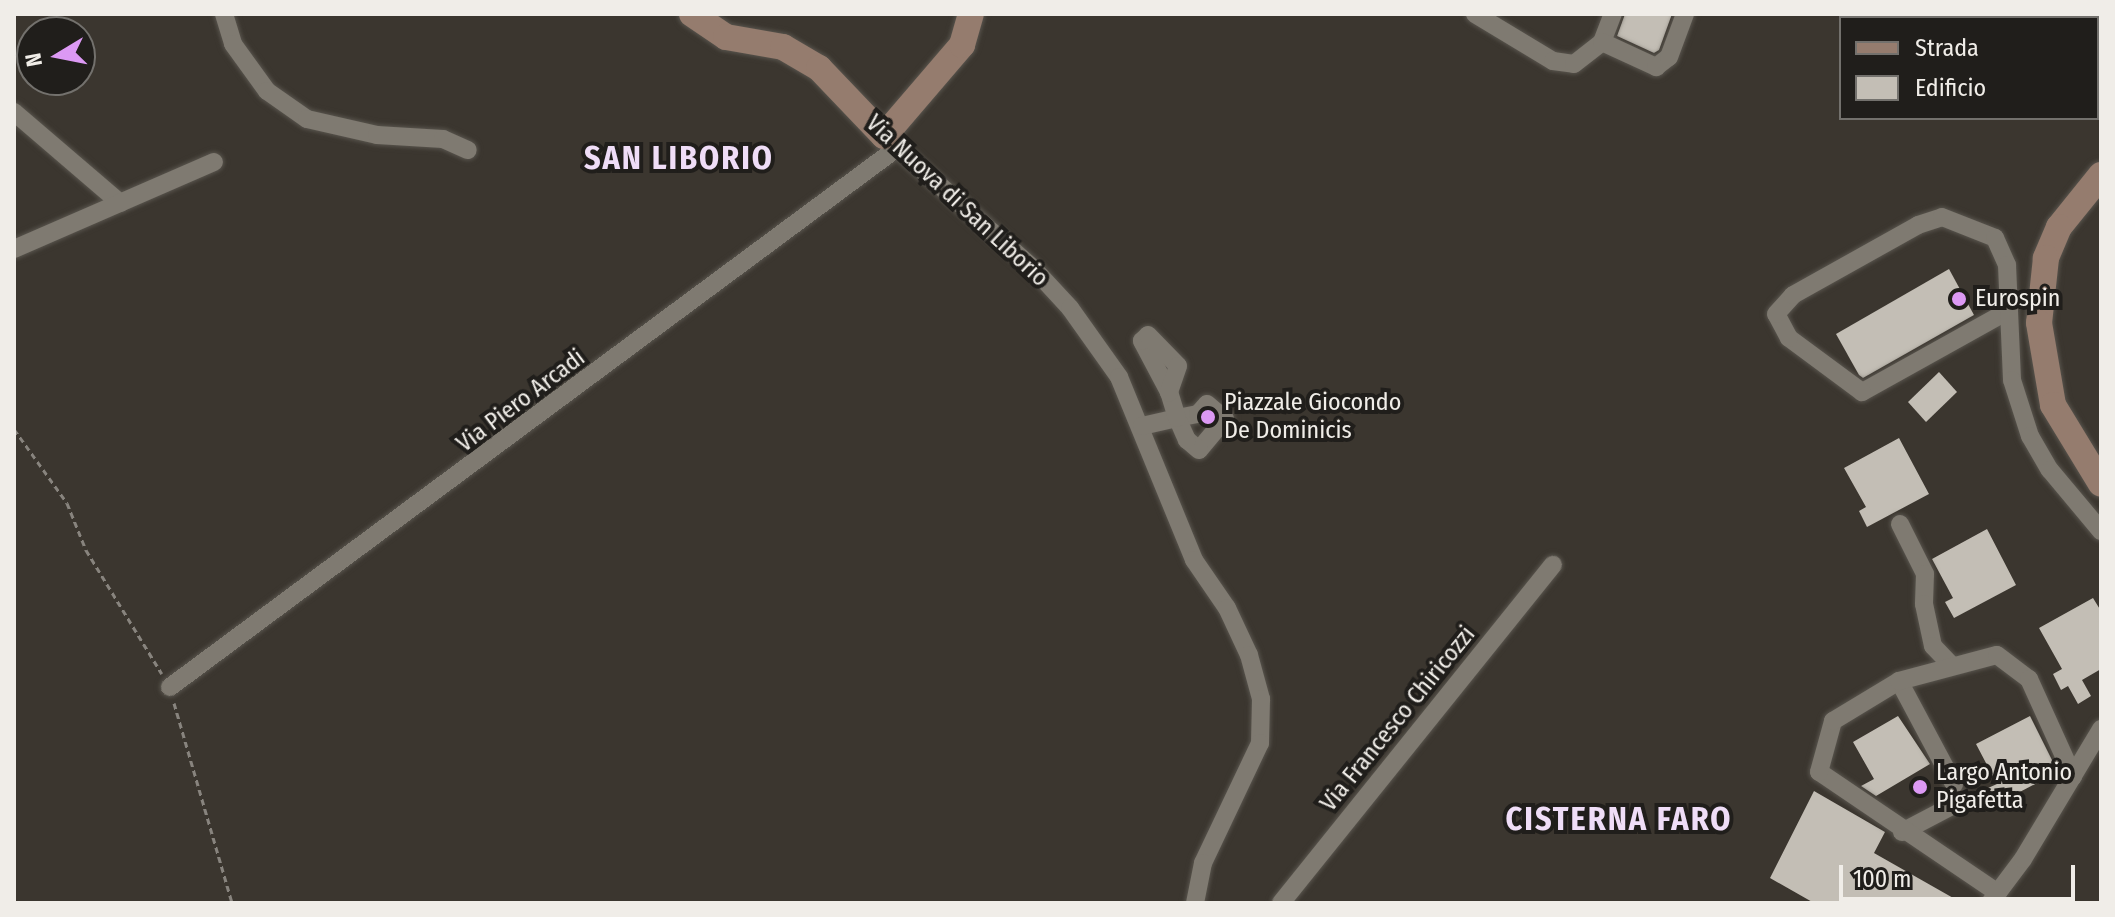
<!DOCTYPE html>
<html>
<head>
<meta charset="utf-8">
<style>
  body { margin:0 }
  #map { position:relative; width:2115px; height:917px; overflow:hidden; background:#3b362f; font-family:"Fira Sans Condensed",sans-serif }
  div>[style] { position:absolute }
  .building>* { inset:0; background:#c3beb5 }
  .path>* { height:3px; margin-top:-1.5px; transform-origin:0; background:repeating-linear-gradient(90deg,#88847e 0 6px,transparent 0 10px) }
  .roads { filter:drop-shadow(0 0 2px #58544d) drop-shadow(0 0 2px #58544d) }
  .street>* { height:18px; margin:-9px; padding:0 9px; transform-origin:9px; border-radius:9px; background:#7f7a71 }
  .secondary>* { height:26px; margin:-13px; padding:0 13px; transform-origin:13px; border-radius:13px; background:#957c6e }
  .dots>* { width:22px; height:22px; translate:-50% -50%; box-sizing:border-box; border:4px solid #201e1b; border-radius:50% }
  span { translate:-50% -50%; white-space:nowrap; text-align:center; line-height:1.15; -webkit-text-stroke:8px #201e1b; paint-order:stroke }
  .street-label { font-size:24px; color:#f0ede8 }
  .poi-label { font-size:24px; color:#f0ede8 }
  .left { translate:0 -50%; text-align:left }
  .district-label { font-size:32px; color:#efddf7; font-weight:700; letter-spacing:2px }
  .frame { position:absolute; inset:0; border:16px solid #f0ede8; pointer-events:none }
  .legend { position:absolute; left:1839px; top:16px; width:260px; height:104px; box-sizing:border-box; background:#201e1b; border:2px solid #73716d; margin:0; padding:10px 14px; list-style:none; font-size:24px; color:#f0ede8 }
  .legend li { display:flex; align-items:center; gap:16px; height:40px }
  .legend b { width:40px; border:2px solid #73716d }
  .north { position:absolute; left:16px; top:16px; width:80px; height:80px; box-sizing:border-box; background:#201e1b; border:2px solid #73716d; border-radius:50%; rotate:260deg; font-size:22px; font-weight:700; line-height:32px; text-align:center; color:#f0ede8 }
  .north::after { content:''; display:block; margin:auto; width:28px; height:36px; background:#dc99f4; clip-path:polygon(50% 0,100% 100%,50% 72%,0 100%) }
  .scale { position:absolute; left:1839px; top:865px; width:236px; height:36px; box-sizing:border-box; border:4px solid #f0ede8; border-top:0; padding-left:10px; font-size:24px; line-height:28px; white-space:nowrap; color:#f0ede8; -webkit-text-stroke:6px #201e1b; paint-order:stroke }
</style>
</head>
<body>
<div id="map">
  <div class="building">
    <i style="clip-path:polygon(1625px 14px,1672px 14px,1659px 50px,1654px 53px,1617px 36px)"></i>
    <i style="clip-path:polygon(1949px 269px,1974px 315px,1863px 378px,1859px 375px,1836px 334px)"></i>
    <i style="clip-path:polygon(1939px 372px,1957px 392px,1926px 422px,1908px 402px)"></i>
    <i style="clip-path:polygon(1899px 438px,1929px 494px,1867px 527px,1859px 511px,1866px 507px,1844px 468px)"></i>
    <i style="clip-path:polygon(1987px 529px,2016px 585px,1954px 618px,1945px 602px,1953px 598px,1932px 559px)"></i>
    <i style="clip-path:polygon(2093px 598px,2101px 611px,2101px 669px,2082px 680px,2091px 696px,2078px 704px,2068px 686px,2061px 690px,2053px 674px,2062px 669px,2039px 628px)"></i>
    <i style="clip-path:polygon(1898px 716px,1930px 764px,1876px 796px,1861px 786px,1874px 779px,1853px 742px)"></i>
    <i style="clip-path:polygon(2030px 716px,2058px 772px,1997px 804px,1988px 788px,1997px 784px,1976px 744px)"></i>
    <i style="clip-path:polygon(1814px 791px,1885px 832px,1874px 853px,1962px 903px,1814px 903px,1770px 878px)"></i>
  </div>
  <div class="path">
    <i style="left:14px;top:429px;width:91px;rotate:54.4deg"></i>
    <i style="left:67px;top:503px;width:51px;rotate:68deg"></i>
    <i style="left:86px;top:550px;width:145px;rotate:58.5deg"></i>
    <i style="left:174px;top:703px;width:208px;rotate:73.8deg"></i>
  </div>
  <div class="roads">
    <div class="street">
      <i style="left:224px;top:14px;width:31px;rotate:73deg"></i>
      <i style="left:233px;top:44px;width:58px;rotate:54.1deg"></i>
      <i style="left:267px;top:91px;width:49px;rotate:35deg"></i>
      <i style="left:307px;top:119px;width:72px;rotate:12.9deg"></i>
      <i style="left:377px;top:135px;width:66px;rotate:3.5deg"></i>
      <i style="left:443px;top:139px;width:27px;rotate:24deg"></i>
      <i style="left:1475px;top:14px;width:91px;rotate:31.1deg"></i>
      <i style="left:1553px;top:61px;width:21px;rotate:8deg"></i>
      <i style="left:1574px;top:64px;width:36px;rotate:-38deg"></i>
      <i style="left:1602px;top:42px;width:30px;rotate:-69deg"></i>
      <i style="left:1602px;top:42px;width:60px;rotate:24.8deg"></i>
      <i style="left:1656px;top:67px;width:16px;rotate:-38deg"></i>
      <i style="left:1669px;top:57px;width:46px;rotate:-69.6deg"></i>
      <i style="left:14px;top:112px;width:140px;rotate:40.6deg"></i>
      <i style="left:884px;top:136px;width:200px;rotate:41.6deg"></i>
      <i style="left:1034px;top:269px;width:53px;rotate:47.3deg"></i>
      <i style="left:1070px;top:308px;width:85px;rotate:54.6deg"></i>
      <i style="left:1119px;top:377px;width:198px;rotate:67.7deg"></i>
      <i style="left:1194px;top:560px;width:58px;rotate:55.5deg"></i>
      <i style="left:1227px;top:608px;width:52px;rotate:64.9deg"></i>
      <i style="left:1249px;top:655px;width:46px;rotate:74.7deg"></i>
      <i style="left:1261px;top:699px;width:44px;rotate:91.3deg"></i>
      <i style="left:1260px;top:743px;width:133px;rotate:115.4deg"></i>
      <i style="left:1203px;top:863px;width:41px;rotate:101.3deg"></i>
      <i style="left:14px;top:249px;width:218px;rotate:-23.5deg"></i>
      <i style="left:2006px;top:312px;width:165px;rotate:150.9deg"></i>
      <i style="left:1862px;top:392px;width:91px;rotate:-143.5deg"></i>
      <i style="left:1789px;top:338px;width:27px;rotate:-118deg"></i>
      <i style="left:1776px;top:314px;width:25px;rotate:-48deg"></i>
      <i style="left:1793px;top:295px;width:143px;rotate:-29.2deg"></i>
      <i style="left:1918px;top:225px;width:25px;rotate:-18deg"></i>
      <i style="left:1942px;top:217px;width:57px;rotate:21.6deg"></i>
      <i style="left:1995px;top:238px;width:30px;rotate:66deg"></i>
      <i style="left:2007px;top:265px;width:115px;rotate:87.5deg"></i>
      <i style="left:2012px;top:380px;width:59px;rotate:72.2deg"></i>
      <i style="left:2030px;top:436px;width:39px;rotate:60deg"></i>
      <i style="left:2050px;top:470px;width:80px;rotate:50.1deg"></i>
      <i style="left:1142px;top:426px;width:36px;rotate:-13deg"></i>
      <i style="left:1177px;top:418px;width:21px;rotate:-11deg"></i>
      <i style="left:1198px;top:414px;width:13px;rotate:-48deg"></i>
      <i style="left:1207px;top:404px;width:23px;rotate:40deg"></i>
      <i style="left:1225px;top:419px;width:40px;rotate:130deg"></i>
      <i style="left:1199px;top:450px;width:16px;rotate:-140deg"></i>
      <i style="left:1187px;top:440px;width:24px;rotate:-114deg"></i>
      <i style="left:1177px;top:418px;width:27px;rotate:-107deg"></i>
      <i style="left:1169px;top:392px;width:58px;rotate:-117.9deg"></i>
      <i style="left:1142px;top:341px;width:8px;rotate:-45deg"></i>
      <i style="left:1148px;top:335px;width:43px;rotate:45.9deg"></i>
      <i style="left:1178px;top:366px;width:28px;rotate:109deg"></i>
      <i style="left:1900px;top:524px;width:56px;rotate:63.4deg"></i>
      <i style="left:1925px;top:574px;width:30px;rotate:92deg"></i>
      <i style="left:1924px;top:604px;width:43px;rotate:77.9deg"></i>
      <i style="left:1933px;top:646px;width:28px;rotate:46deg"></i>
      <i style="left:1899px;top:681px;width:117px;rotate:61.9deg"></i>
      <i style="left:170px;top:687px;width:905px;rotate:-36.55deg"></i>
      <i style="left:1902px;top:832px;width:69px;rotate:-27.7deg"></i>
      <i style="left:1998px;top:893px;width:216px;rotate:-145.9deg"></i>
      <i style="left:1819px;top:772px;width:53px;rotate:-74.6deg"></i>
      <i style="left:1833px;top:721px;width:77px;rotate:-31.2deg"></i>
      <i style="left:1899px;top:681px;width:101px;rotate:-14.9deg"></i>
      <i style="left:1997px;top:655px;width:40px;rotate:37deg"></i>
      <i style="left:2029px;top:679px;width:107px;rotate:65.6deg"></i>
      <i style="left:1281px;top:903px;width:434px;rotate:-51.2deg"></i>
      <i style="left:1990px;top:903px;width:55px;rotate:-53.1deg"></i>
      <i style="left:2023px;top:859px;width:152px;rotate:-59deg"></i>
    </div>
    <div class="secondary">
      <i style="left:692px;top:14px;width:41px;rotate:34.1deg"></i>
      <i style="left:726px;top:37px;width:58px;rotate:10deg"></i>
      <i style="left:783px;top:47px;width:42px;rotate:30.3deg"></i>
      <i style="left:819px;top:68px;width:94px;rotate:46.3deg"></i>
      <i style="left:884px;top:136px;width:120px;rotate:-49.4deg"></i>
      <i style="left:962px;top:45px;width:32px;rotate:-74deg"></i>
      <i style="left:2064px;top:14px;width:5px;rotate:53deg"></i>
      <i style="left:2097px;top:55px;width:7px;rotate:56deg"></i>
      <i style="left:2101px;top:175px;width:67px;rotate:128.9deg"></i>
      <i style="left:2059px;top:227px;width:34px;rotate:113deg"></i>
      <i style="left:2046px;top:258px;width:65px;rotate:96.1deg"></i>
      <i style="left:2039px;top:323px;width:83px;rotate:80.3deg"></i>
      <i style="left:2053px;top:405px;width:92px;rotate:58.7deg"></i>
    </div>
  </div>
  <div class="dots">
    <i style="left:1959px;top:299px;background:#dc99f4"></i>
    <i style="left:1208px;top:417px;background:#dc99f4"></i>
    <i style="left:1920px;top:787px;background:#dc99f4"></i>
  </div>
  <div class="street-label">
    <span style="left:957px;top:201px;rotate:43deg">Via Nuova di San Liborio</span>
    <span style="left:521px;top:401px;rotate:-37deg">Via Piero Arcadi</span>
    <span style="left:1398px;top:719px;rotate:-51deg">Via Francesco Chiricozzi</span>
  </div>
  <div class="poi-label">
    <span class="left" style="left:1975px;top:299px">Eurospin</span>
    <span class="left" style="left:1224px;top:417px">Piazzale Giocondo<br>De Dominicis</span>
    <span class="left" style="left:1936px;top:787px">Largo Antonio<br>Pigafetta</span>
  </div>
  <div class="district-label">
    <span style="left:679px;top:158px">SAN LIBORIO</span>
    <span style="left:1619px;top:819px">CISTERNA FARO</span>
  </div>
  <div class="frame"></div>
  <ul class="legend">
  <li><b style="height:10px;background:#957c6e"></b>Strada</li>
  <li><b style="height:22px;background:#c3beb5"></b>Edificio</li>
  </ul>
  <div class="north">N</div>
  <div class="scale">100 m</div>
</div>
</body>
</html>
